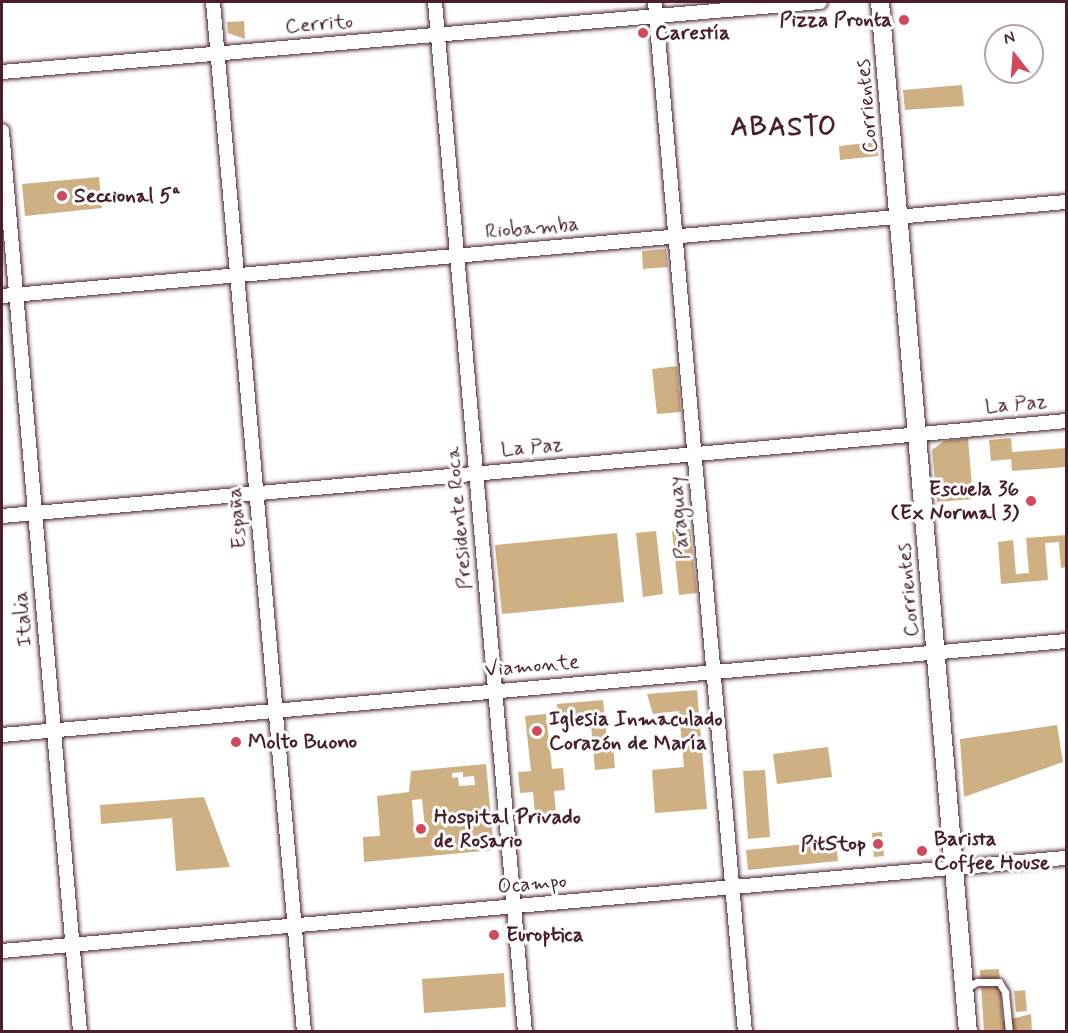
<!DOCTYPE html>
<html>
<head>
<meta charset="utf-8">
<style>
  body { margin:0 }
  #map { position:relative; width:1068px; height:1033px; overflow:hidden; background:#fff; font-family:Mynerve,sans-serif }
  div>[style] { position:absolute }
  .building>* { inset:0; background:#ceb082 }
  .roads { filter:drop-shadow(0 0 2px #4a1f2b) drop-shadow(0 0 2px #4a1f2b) }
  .service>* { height:7px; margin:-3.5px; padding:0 3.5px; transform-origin:3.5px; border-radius:3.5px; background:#fff }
  .minor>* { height:14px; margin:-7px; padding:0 7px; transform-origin:7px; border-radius:7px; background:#fff }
  .secondary>* { height:18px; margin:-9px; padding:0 9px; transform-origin:9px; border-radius:9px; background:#fff }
  .dots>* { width:16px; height:16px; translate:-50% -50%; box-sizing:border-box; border:3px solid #fff; border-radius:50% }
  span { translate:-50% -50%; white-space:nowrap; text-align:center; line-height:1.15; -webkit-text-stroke:6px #fff; paint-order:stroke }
  .poi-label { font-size:21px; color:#4a1f2b; font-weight:700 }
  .right { translate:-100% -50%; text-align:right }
  .left { translate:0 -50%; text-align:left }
  .street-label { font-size:21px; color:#4a1f2b }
  .district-label { font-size:27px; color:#4a1f2b; font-weight:700; letter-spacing:1.5px }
  .frame { position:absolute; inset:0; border:3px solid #4a1f2b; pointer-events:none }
  .north { position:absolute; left:984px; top:24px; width:60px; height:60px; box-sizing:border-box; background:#fff; border:2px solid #b7a5aa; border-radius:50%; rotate:343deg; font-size:16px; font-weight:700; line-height:24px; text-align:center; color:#4a1f2b }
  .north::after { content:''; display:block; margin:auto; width:21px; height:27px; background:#d1495b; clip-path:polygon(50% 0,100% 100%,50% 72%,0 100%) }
</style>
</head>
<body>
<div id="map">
  <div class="building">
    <i style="clip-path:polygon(244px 21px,245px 39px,228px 33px,227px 22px)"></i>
    <i style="clip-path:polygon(962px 85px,964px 106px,905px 110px,903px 90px)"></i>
    <i style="clip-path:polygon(877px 142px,878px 156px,840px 160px,839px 146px)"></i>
    <i style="clip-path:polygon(99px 177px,102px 208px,25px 216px,22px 184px)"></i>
    <i style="clip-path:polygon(666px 249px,668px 267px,643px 269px,642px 251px)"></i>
    <i style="clip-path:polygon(677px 366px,681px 412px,657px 414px,652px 369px)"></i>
    <i style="clip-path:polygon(968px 438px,973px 499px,937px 502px,932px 450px,944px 441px)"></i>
    <i style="clip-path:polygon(1011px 438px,1012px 452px,1066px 448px,1066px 467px,1012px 471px,1011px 459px,991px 461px,989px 440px)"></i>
    <i style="clip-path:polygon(690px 529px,697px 593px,679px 595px,672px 531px)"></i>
    <i style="clip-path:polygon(656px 531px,663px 594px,643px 597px,636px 533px)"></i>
    <i style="clip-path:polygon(617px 533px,624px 602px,502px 614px,495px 545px)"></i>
    <i style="clip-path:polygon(1066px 535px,1066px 567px,1061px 568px,1059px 542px,1045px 543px,1048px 580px,1001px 584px,998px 542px,1013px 540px,1016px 574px,1029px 573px,1026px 538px)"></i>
    <i style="clip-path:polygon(697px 690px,707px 809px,655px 813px,652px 770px,684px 767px,679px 711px,653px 714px,647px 694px)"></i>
    <i style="clip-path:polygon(603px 700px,607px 742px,613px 741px,615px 768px,595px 770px,590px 714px,558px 716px,557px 704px)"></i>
    <i style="clip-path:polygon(546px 714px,552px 769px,563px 768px,565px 790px,554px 791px,556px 814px,535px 816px,533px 792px,520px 793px,518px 772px,531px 771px,525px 716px)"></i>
    <i style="clip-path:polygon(1057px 725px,1063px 762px,964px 797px,960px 739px)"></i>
    <i style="clip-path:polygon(828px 747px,832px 777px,777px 784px,773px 754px)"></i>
    <i style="clip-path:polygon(evenodd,486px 764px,494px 850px,364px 862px,363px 837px,380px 836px,377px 796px,409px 792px,411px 771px,486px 764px,463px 772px,463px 777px,474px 776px,475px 785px,459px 786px,458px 777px,452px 778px,452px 773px,463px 772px,486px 764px,422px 799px,426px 837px,415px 838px,412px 800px,422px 799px)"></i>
    <i style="clip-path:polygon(765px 770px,770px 837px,748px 839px,743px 771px)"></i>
    <i style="clip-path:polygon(204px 797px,230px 867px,176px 871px,172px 818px,101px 824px,100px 805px)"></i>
    <i style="clip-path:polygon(882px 832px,884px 856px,874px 857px,872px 833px)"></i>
    <i style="clip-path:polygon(836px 841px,838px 861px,748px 870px,746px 850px)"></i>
    <i style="clip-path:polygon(999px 969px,1003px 1021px,1031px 1014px,1032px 1032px,984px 1032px,980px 970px)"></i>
    <i style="clip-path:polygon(504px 973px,506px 1007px,424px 1013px,422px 979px)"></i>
    <i style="clip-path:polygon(1025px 990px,1027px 1011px,1016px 1012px,1014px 991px)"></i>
  </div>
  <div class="roads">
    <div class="service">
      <i style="left:965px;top:989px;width:14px;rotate:-30deg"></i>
      <i style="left:977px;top:982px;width:22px"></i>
      <i style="left:999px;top:982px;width:12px;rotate:59deg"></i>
      <i style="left:1005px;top:992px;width:40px;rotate:84.3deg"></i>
    </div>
    <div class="minor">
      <i style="left:213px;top:2px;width:1034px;rotate:84.95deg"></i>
      <i style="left:435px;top:2px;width:1034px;rotate:85.01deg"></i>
      <i style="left:655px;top:2px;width:1034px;rotate:85.01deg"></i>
      <i style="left:2px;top:72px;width:821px;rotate:-4.89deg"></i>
      <i style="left:2px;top:131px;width:904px;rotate:85.05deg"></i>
      <i style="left:2px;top:296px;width:1068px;rotate:-5.05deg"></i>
      <i style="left:2px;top:516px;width:1068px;rotate:-5.1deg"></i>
      <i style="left:2px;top:735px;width:1068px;rotate:-5.05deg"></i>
      <i style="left:2px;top:951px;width:1068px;rotate:-5deg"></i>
    </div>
    <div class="secondary">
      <i style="left:880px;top:2px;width:1034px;rotate:85.12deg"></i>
    </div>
  </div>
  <div class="dots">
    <i style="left:904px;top:20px;background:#d1495b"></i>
    <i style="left:643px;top:33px;background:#d1495b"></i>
    <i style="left:62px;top:196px;background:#d1495b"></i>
    <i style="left:1031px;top:501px;background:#d1495b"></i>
    <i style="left:537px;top:731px;background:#d1495b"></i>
    <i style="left:236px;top:742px;background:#d1495b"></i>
    <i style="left:421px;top:829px;background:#d1495b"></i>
    <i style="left:878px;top:844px;background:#d1495b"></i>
    <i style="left:922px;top:851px;background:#d1495b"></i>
    <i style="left:494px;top:935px;background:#d1495b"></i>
  </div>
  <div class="poi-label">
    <span class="right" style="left:892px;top:20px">Pizza Pronta</span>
    <span class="left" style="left:655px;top:33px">Carestía</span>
    <span class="left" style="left:74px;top:196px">Seccional 5ª</span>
    <span class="right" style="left:1019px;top:501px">Escuela 36<br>(Ex Normal 3)</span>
    <span class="left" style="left:549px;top:731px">Iglesia Inmaculado<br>Corazón de María</span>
    <span class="left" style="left:248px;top:742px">Molto Buono</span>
    <span class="left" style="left:434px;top:829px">Hospital Privado<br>de Rosario</span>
    <span class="left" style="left:934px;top:851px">Barista<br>Coffee House</span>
    <span class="right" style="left:866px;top:844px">PitStop</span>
    <span class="left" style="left:506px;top:935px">Europtica</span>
  </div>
  <div class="street-label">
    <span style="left:319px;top:24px;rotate:-5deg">Cerrito</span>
    <span style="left:867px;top:106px;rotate:-95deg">Corrientes</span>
    <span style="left:532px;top:228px;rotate:-5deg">Riobamba</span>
    <span style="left:1016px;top:404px;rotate:-5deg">La Paz</span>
    <span style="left:532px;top:447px;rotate:-5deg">La Paz</span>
    <span style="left:237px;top:518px;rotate:-95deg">España</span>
    <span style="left:459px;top:518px;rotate:-95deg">Presidente Roca</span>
    <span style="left:679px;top:518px;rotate:-95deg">Paraguay</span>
    <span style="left:908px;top:590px;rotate:-95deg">Corrientes</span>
    <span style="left:23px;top:619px;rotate:-95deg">Italia</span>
    <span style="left:532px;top:666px;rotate:-5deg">Viamonte</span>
    <span style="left:532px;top:884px;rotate:-5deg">Ocampo</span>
  </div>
  <div class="district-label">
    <span style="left:784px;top:128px">ABASTO</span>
  </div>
  <div class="frame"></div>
  <div class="north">N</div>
</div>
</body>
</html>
